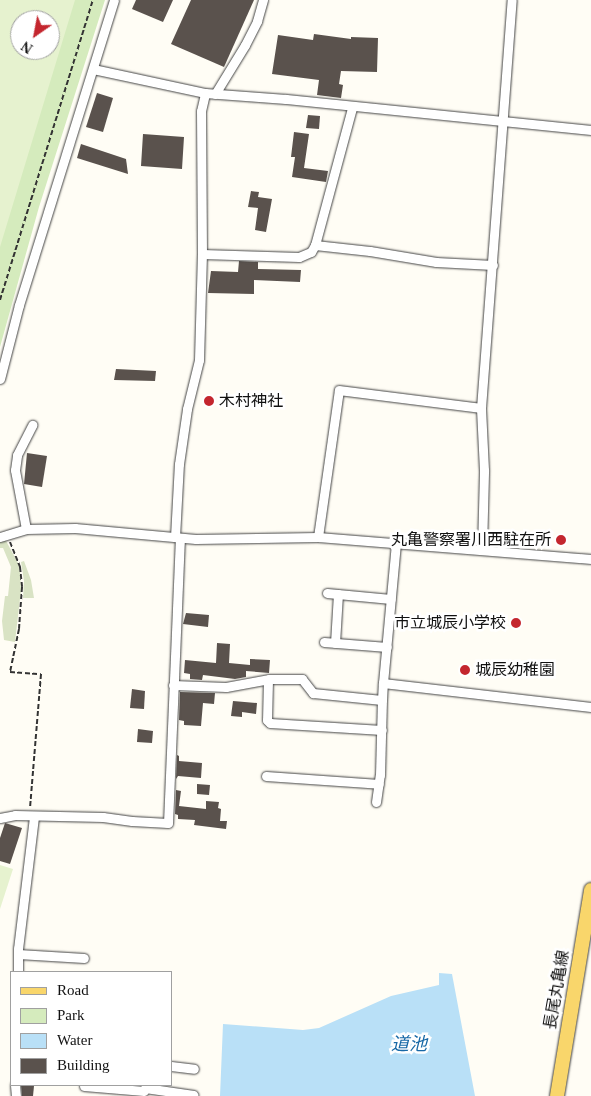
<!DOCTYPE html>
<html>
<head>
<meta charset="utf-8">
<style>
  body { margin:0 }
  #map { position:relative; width:591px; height:1096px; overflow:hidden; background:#fffdf5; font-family:"Times New Roman","Noto Sans JP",serif }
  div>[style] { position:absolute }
  .green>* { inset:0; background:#d5ebbd }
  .cemetery>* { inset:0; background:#d9e3c4 }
  .pitch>* { inset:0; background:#e6f2cf }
  .water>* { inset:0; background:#b9e0f7 }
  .building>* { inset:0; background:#5a524d }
  .path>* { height:2px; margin-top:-1px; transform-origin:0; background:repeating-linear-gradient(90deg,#333 0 5px,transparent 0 7.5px) }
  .roads { filter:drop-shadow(0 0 1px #444) drop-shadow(0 0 1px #444) }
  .street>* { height:9px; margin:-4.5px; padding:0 4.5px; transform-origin:4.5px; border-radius:4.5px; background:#fff }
  .primary>* { height:14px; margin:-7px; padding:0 7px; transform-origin:7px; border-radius:7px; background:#f9d66b }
  .dots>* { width:14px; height:14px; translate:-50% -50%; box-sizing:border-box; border:2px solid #fff; border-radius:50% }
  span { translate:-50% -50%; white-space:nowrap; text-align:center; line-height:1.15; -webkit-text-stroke:5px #fff; paint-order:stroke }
  .poi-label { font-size:16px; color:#111 }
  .left { translate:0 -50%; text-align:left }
  .right { translate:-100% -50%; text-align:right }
  .street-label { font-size:16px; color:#111 }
  .water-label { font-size:18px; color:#1768a6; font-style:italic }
  .legend { position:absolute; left:10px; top:971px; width:162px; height:115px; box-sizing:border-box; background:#fff; border:1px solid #a0a0a0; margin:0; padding:6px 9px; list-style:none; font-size:15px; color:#111 }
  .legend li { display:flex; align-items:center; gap:10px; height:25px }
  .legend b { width:25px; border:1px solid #a0a0a0 }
  .north { position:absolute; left:10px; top:10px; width:50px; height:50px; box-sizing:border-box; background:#fff; border:1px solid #a0a0a0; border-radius:50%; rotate:213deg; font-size:14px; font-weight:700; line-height:20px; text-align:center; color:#111 }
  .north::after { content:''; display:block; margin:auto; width:18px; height:22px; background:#c4262e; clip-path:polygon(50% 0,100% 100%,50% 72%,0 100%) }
</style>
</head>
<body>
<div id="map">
  <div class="green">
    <i style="clip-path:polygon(evenodd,0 0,105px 0,39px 207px,0 347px,0 0,20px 20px,50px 20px,50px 50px,20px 50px,20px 20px)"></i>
  </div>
  <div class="cemetery">
    <i style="clip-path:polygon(5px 539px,18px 563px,20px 572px,21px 590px,15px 642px,4px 640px,2px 621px,5px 596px,8px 596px,11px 567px,3px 548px,0 548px,0 540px)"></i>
    <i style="clip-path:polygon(24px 561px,31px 580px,34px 598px,23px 598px,24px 581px,21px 562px)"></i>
  </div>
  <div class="pitch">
    <i style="clip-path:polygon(evenodd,0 0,75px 0,0 247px,0 0,20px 20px,50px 20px,50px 50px,20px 50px,20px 20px)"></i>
    <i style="clip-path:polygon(0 865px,13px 869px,0 909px)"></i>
  </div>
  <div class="water">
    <i style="clip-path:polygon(439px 973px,452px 974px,475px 1096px,220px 1096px,223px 1024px,303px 1030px,319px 1028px,391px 996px,439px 985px)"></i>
  </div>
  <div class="building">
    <i style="clip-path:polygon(136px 0,173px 0,163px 22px,132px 9px)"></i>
    <i style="clip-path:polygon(191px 0,254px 0,224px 67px,171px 44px)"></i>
    <i style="clip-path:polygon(314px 34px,351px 39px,351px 37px,378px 38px,377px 72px,341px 71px,339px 84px,343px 85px,341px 98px,317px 95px,319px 80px,272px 74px,278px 35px,313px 40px)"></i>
    <i style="clip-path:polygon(97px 93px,113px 98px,103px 132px,86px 127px)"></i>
    <i style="clip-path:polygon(308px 115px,320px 116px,319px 129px,306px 128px)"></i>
    <i style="clip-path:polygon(294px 132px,309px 134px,304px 168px,328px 171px,326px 182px,292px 177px,295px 157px,291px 157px)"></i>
    <i style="clip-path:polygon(143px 134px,184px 137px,182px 169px,141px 166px)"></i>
    <i style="clip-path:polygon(81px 144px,126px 159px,128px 174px,77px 158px)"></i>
    <i style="clip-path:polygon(251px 191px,259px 192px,258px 197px,272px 199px,266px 232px,255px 230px,258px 208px,248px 207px)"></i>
    <i style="clip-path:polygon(239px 261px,258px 262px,258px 269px,301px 270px,300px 282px,254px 280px,254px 294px,208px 293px,211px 271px,238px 272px)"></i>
    <i style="clip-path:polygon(116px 369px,156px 371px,155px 381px,114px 380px)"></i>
    <i style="clip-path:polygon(27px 453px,47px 456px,42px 487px,24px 484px)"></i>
    <i style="clip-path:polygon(186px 613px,209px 615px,208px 627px,183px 624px)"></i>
    <i style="clip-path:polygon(217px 643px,230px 644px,229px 663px,250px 665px,250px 659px,270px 660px,269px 673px,246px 671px,246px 677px,235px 679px,203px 675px,202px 680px,190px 679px,190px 674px,184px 673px,185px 660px,216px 663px)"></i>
    <i style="clip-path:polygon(132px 689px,145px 691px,144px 709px,130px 708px)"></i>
    <i style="clip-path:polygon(180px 692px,215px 693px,214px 704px,203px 703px,201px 726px,184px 725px,184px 721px,179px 720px)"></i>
    <i style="clip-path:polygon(233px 701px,257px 703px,256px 714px,242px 712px,242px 717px,231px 716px)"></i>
    <i style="clip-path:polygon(138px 729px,153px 731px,152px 743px,137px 742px)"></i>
    <i style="clip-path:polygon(177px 755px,179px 756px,179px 761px,202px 763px,201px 778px,178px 776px,176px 779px)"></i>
    <i style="clip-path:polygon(197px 784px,210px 785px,209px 795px,197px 794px)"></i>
    <i style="clip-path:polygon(176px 790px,181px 791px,179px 806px,206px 809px,206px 801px,219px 802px,218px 808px,221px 809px,220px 821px,227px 821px,226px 829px,194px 825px,195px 820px,178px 819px,178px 815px,175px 814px)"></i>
    <i style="clip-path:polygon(5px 823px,22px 828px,10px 864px,0 861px,0 838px)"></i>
    <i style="clip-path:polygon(21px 1085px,34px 1086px,33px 1096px,22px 1096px)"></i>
  </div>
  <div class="path">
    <i style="left:0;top:300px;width:314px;rotate:-72.8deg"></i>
    <i style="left:10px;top:542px;width:27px;rotate:68deg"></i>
    <i style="left:20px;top:567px;width:20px;rotate:84deg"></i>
    <i style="left:22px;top:587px;width:42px;rotate:94.1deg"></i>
    <i style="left:19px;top:629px;width:44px;rotate:101.8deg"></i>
    <i style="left:10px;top:672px;width:31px;rotate:4deg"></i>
    <i style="left:41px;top:674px;width:134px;rotate:94.7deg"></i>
  </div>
  <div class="roads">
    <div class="street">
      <i style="left:93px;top:69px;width:115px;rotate:12.1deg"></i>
      <i style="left:205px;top:93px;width:81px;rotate:4.2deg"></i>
      <i style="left:286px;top:99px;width:307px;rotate:5.8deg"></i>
      <i style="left:215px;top:94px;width:57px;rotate:-58.5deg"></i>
      <i style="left:245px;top:45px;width:27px;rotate:-63deg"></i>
      <i style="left:257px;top:21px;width:22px;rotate:-74deg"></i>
      <i style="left:315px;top:245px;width:55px;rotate:6.2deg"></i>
      <i style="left:370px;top:251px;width:67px;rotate:9.5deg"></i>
      <i style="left:436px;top:262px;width:57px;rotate:3deg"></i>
      <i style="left:202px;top:254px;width:97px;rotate:1.8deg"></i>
      <i style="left:299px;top:257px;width:13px;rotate:-23deg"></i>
      <i style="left:311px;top:252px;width:8px;rotate:-60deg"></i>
      <i style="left:315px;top:245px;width:142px;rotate:-74.9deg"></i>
      <i style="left:0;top:379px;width:76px;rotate:-75.6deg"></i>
      <i style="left:19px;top:305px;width:319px;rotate:-72.7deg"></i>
      <i style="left:26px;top:529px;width:60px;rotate:-100.6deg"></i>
      <i style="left:15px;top:470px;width:15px;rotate:-82deg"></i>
      <i style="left:17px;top:455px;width:34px;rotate:-63deg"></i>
      <i style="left:0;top:537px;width:27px;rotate:-17deg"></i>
      <i style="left:26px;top:529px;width:49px;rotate:-1.2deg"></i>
      <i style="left:75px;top:528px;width:121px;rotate:5.2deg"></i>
      <i style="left:196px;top:539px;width:122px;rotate:-0.9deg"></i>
      <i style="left:318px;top:537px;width:274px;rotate:4.6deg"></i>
      <i style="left:175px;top:537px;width:73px;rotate:-86.9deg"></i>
      <i style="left:179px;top:464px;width:56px;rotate:-81.7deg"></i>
      <i style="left:187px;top:409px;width:50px;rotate:-76.2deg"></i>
      <i style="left:199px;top:360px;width:106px;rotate:-88.4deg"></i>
      <i style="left:202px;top:254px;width:143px;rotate:-90.4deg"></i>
      <i style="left:201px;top:111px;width:18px;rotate:-77deg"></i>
      <i style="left:318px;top:537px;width:148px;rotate:-81.9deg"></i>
      <i style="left:339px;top:390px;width:143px;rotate:7.2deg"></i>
      <i style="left:482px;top:549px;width:79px;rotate:-88.5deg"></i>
      <i style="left:484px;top:470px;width:62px;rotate:-92.8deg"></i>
      <i style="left:481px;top:408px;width:409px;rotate:-85.7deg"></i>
      <i style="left:327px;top:593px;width:64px;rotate:5.4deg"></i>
      <i style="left:324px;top:642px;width:63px;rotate:4.5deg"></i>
      <i style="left:335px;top:643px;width:49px;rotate:-86.5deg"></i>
      <i style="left:268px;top:680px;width:40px;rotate:91.4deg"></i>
      <i style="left:267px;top:720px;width:4px;rotate:45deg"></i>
      <i style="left:270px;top:723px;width:112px;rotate:3.6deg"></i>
      <i style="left:383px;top:683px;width:141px;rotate:-84.7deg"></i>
      <i style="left:173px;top:685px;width:53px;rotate:2.2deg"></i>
      <i style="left:226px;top:687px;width:44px;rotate:-10.5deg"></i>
      <i style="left:269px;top:679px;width:33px"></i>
      <i style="left:302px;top:679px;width:18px;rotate:52deg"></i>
      <i style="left:313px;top:693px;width:69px;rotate:5.8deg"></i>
      <i style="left:382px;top:700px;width:17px;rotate:-87deg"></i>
      <i style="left:383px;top:683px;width:209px;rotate:6.6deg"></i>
      <i style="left:266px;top:776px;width:113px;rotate:4deg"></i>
      <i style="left:376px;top:802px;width:27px;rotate:-82deg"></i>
      <i style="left:380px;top:775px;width:75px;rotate:-88.5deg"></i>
      <i style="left:0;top:818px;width:15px;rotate:-11deg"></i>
      <i style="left:15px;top:815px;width:88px;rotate:1.3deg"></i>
      <i style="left:103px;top:817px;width:29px;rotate:8deg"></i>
      <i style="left:132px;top:821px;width:36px;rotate:3deg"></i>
      <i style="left:168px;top:823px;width:285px;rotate:-87.6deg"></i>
      <i style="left:18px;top:954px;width:66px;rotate:3.5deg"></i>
      <i style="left:18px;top:972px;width:23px;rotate:-90deg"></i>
      <i style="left:18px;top:949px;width:133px;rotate:-83.1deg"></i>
      <i style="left:171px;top:1066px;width:23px;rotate:7deg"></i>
      <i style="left:15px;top:1085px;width:11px;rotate:85deg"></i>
      <i style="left:84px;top:1086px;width:60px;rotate:4.8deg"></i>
      <i style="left:145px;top:1088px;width:49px;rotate:8.3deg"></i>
    </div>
    <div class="primary">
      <i style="left:557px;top:1096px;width:209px;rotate:-80.6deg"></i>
    </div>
  </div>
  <div class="dots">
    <i style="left:209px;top:401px;background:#c4262e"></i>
    <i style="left:561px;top:540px;background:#c4262e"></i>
    <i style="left:516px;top:623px;background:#c4262e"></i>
    <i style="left:465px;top:670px;background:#c4262e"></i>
  </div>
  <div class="poi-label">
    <span class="left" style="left:219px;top:401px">木村神社</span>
    <span class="right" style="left:551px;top:540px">丸亀警察署川西駐在所</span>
    <span class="right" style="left:506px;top:623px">市立城辰小学校</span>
    <span class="left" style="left:475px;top:670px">城辰幼稚園</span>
  </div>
  <div class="street-label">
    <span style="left:557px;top:990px;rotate:-80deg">長尾丸亀線</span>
  </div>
  <div class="water-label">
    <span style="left:409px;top:1044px">道池</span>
  </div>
  <ul class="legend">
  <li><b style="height:6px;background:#f9d66b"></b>Road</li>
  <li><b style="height:14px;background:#d5ebbd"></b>Park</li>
  <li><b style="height:14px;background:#b9e0f7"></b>Water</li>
  <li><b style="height:14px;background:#5a524d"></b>Building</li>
  </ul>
  <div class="north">N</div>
</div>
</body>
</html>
